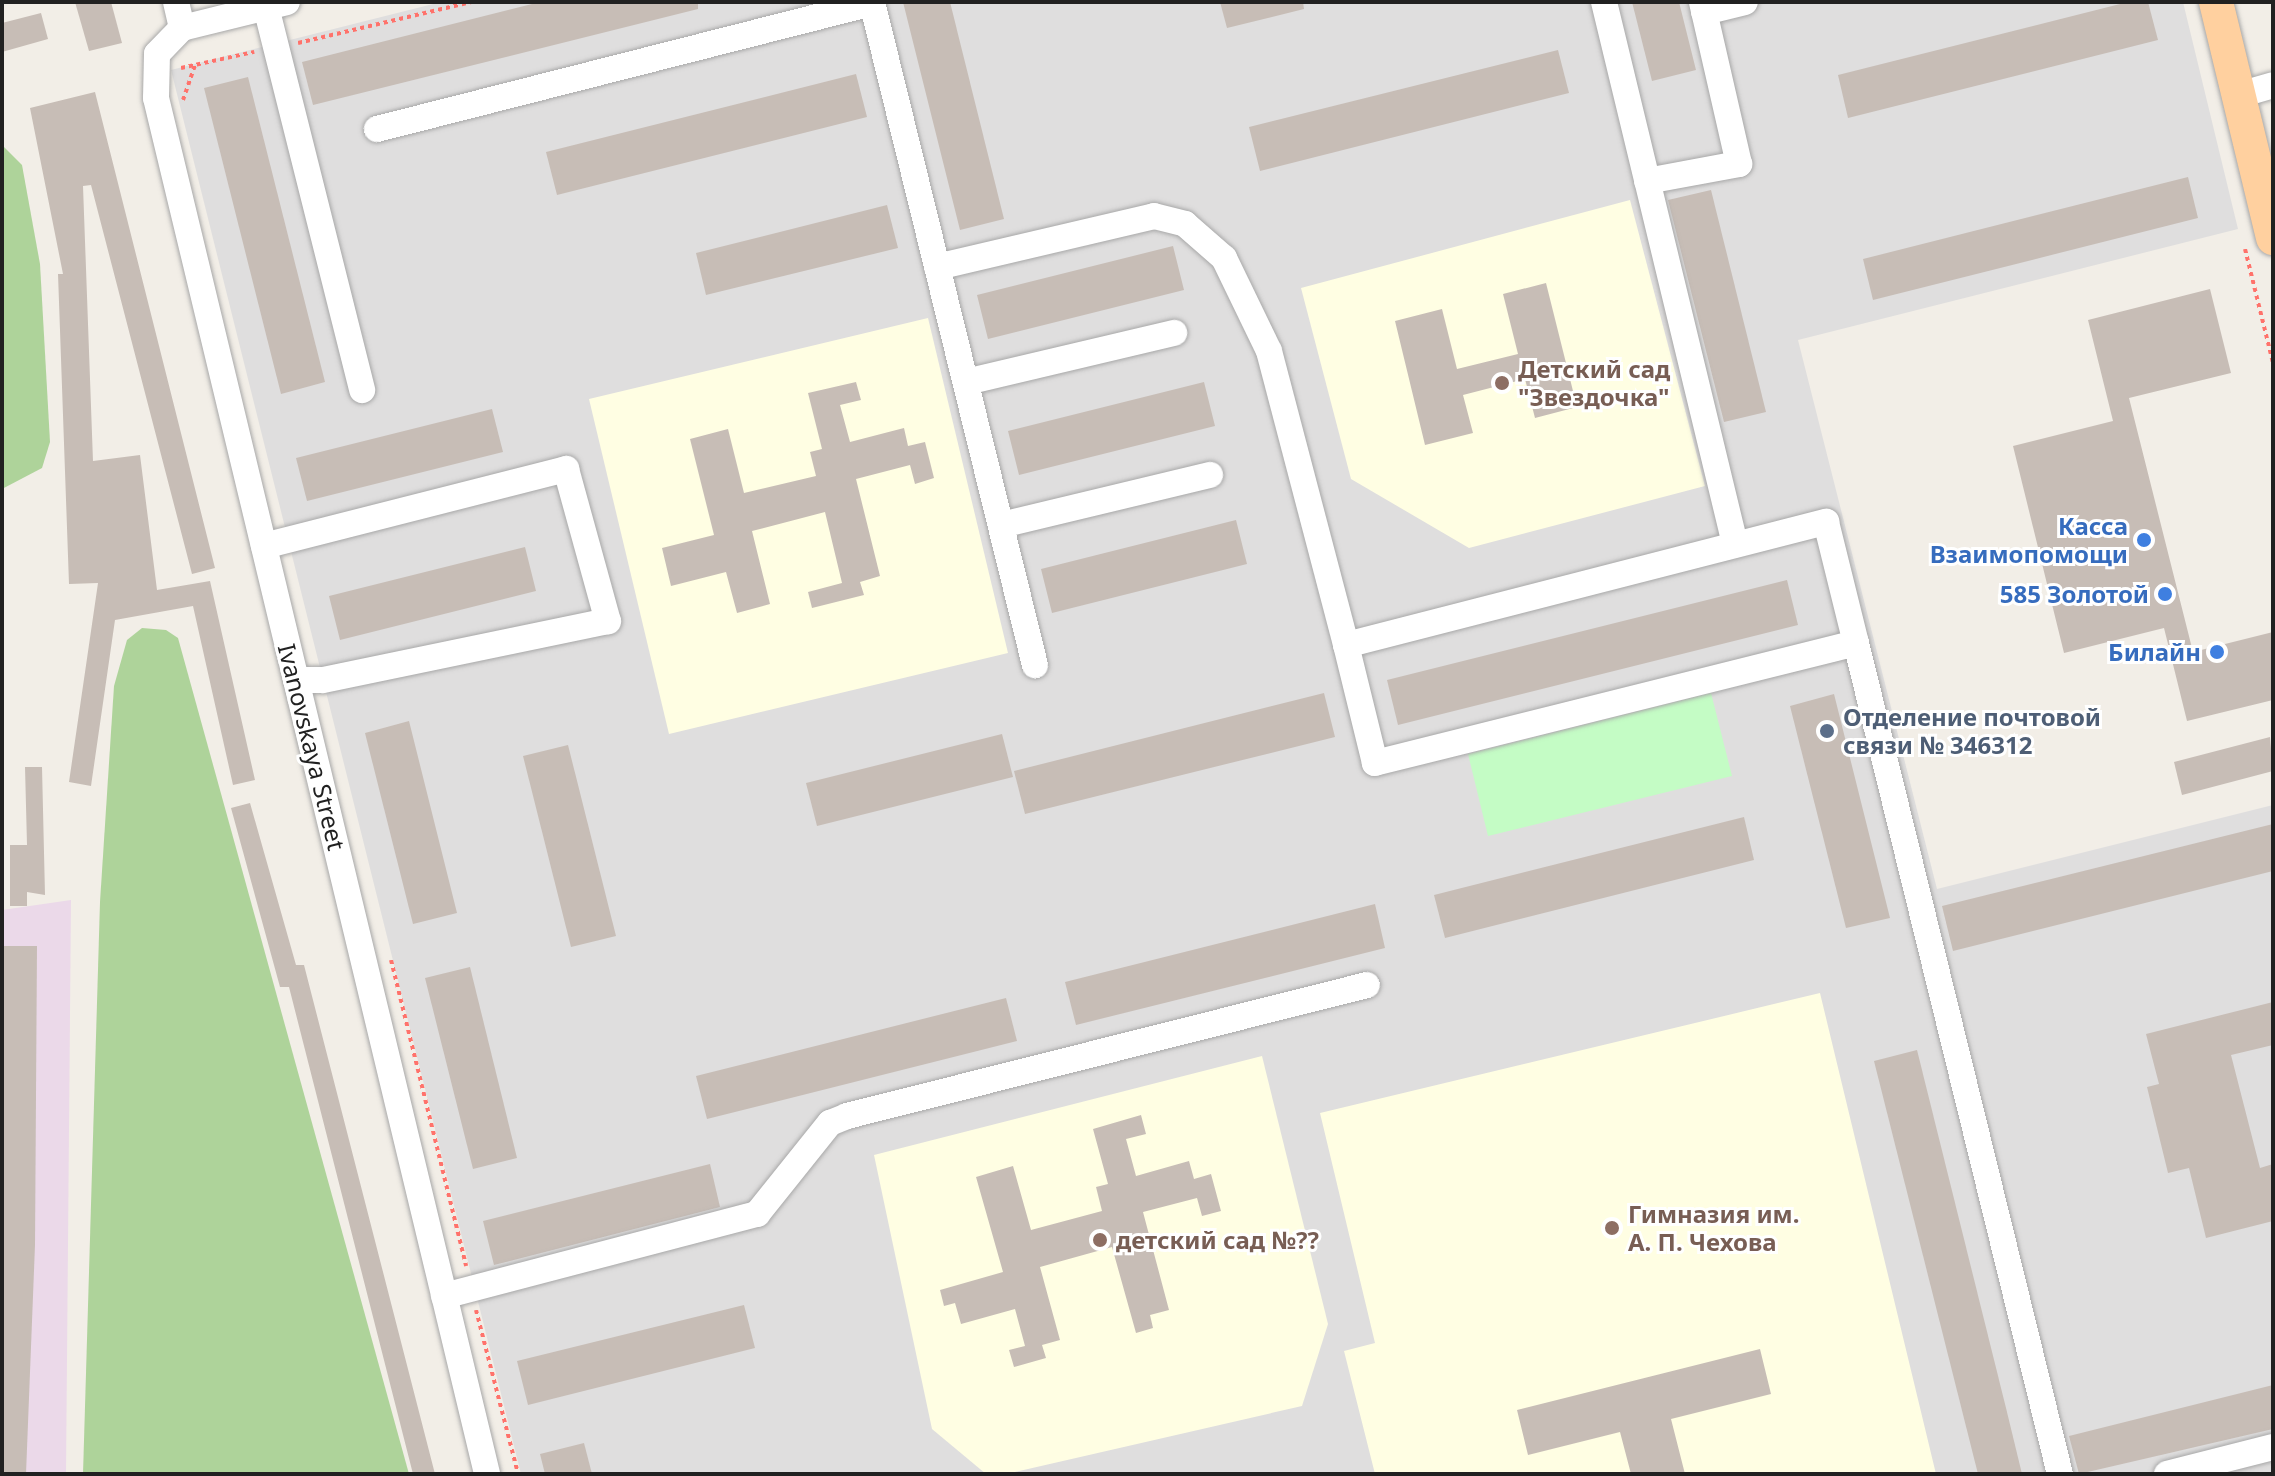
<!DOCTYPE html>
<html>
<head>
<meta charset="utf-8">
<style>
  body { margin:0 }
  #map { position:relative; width:2275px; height:1476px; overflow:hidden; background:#f2eee7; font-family:"Noto Sans",sans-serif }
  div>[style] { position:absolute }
  .residential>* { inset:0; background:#dfdede }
  .industrial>* { inset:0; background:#ebd9e9 }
  .education>* { inset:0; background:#fffee3 }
  .forest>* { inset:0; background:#aed39a }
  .park>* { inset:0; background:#c4fcc5 }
  .building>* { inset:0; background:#c7bdb6 }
  .path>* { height:4px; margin-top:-2px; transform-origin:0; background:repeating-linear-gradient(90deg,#ff726b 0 4px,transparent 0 8px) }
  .roads { filter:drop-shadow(0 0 2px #a8a8a8) drop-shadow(0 0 2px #a8a8a8) }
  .minor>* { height:26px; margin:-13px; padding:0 13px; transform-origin:13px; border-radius:13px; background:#fff }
  .major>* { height:34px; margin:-17px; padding:0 17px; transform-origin:17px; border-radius:17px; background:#ffd09f }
  .dots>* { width:22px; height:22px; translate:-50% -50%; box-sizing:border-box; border:4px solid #fff; border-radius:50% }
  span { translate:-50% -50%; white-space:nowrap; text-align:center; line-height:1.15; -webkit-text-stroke:6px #fff; paint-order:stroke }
  .education-label { font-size:24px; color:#785e54; font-weight:700 }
  .left { translate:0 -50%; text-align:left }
  .shop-label { font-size:24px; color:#366cbe; font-weight:700 }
  .right { translate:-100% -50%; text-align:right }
  .service-label { font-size:24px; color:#4e5e75; font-weight:700 }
  .street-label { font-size:24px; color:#212121 }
  .frame { position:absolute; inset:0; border:4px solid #212121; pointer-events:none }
</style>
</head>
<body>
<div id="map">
  <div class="residential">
    <i style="clip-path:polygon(441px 2px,2183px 2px,2238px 229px,1798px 340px,1937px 889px,2273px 805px,2273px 1474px,521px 1474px,171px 70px)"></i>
  </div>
  <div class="industrial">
    <i style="clip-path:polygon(71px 900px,66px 1474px,2px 1474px,2px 910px)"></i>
  </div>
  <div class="education">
    <i style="clip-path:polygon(1630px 200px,1705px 486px,1469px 548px,1351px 479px,1301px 288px)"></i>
    <i style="clip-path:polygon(928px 318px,1008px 653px,669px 734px,589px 399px)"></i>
    <i style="clip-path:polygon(1820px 993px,1936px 1474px,1375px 1474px,1344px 1351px,1375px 1343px,1320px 1113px)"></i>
    <i style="clip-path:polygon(1262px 1056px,1328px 1324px,1302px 1406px,1006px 1474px,986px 1474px,932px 1429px,874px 1155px)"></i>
  </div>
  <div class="forest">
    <i style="clip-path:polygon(2px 145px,22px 165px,40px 264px,50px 442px,42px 468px,2px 489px)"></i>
    <i style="clip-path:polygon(142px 628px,166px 630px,178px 638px,409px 1474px,83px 1474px,100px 902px,114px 686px,127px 640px)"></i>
  </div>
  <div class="park">
    <i style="clip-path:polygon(1711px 693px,1732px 776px,1488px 836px,1468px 754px)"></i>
  </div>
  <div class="building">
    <i style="clip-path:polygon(75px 2px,111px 2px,122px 43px,89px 51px)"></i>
    <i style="clip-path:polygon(540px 2px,698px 2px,698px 9px,313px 105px,302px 62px)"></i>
    <i style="clip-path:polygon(903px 2px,950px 2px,1004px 219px,960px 230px)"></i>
    <i style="clip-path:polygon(1220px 2px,1303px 2px,1304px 9px,1227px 28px)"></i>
    <i style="clip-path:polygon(1632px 2px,1679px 2px,1696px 70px,1652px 81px)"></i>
    <i style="clip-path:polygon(2128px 2px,2148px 2px,2158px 40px,1848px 118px,1838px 75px)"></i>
    <i style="clip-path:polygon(41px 13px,48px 39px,2px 52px,2px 23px)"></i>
    <i style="clip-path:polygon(1558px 50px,1569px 93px,1260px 171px,1249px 127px)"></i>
    <i style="clip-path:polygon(856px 74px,867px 117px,557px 195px,546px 152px)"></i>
    <i style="clip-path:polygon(248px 77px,325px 382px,281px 394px,204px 88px)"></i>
    <i style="clip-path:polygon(95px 92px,215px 568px,192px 574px,91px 185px,83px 186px,93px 461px,140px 455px,157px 590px,210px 581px,255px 780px,233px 785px,193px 606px,115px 620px,91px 786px,69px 782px,98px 583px,69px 584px,58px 274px,63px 274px,30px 108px)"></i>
    <i style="clip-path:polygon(2188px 177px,2198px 218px,1873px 300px,1863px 259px)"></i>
    <i style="clip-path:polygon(1711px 190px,1766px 412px,1724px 422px,1668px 200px)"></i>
    <i style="clip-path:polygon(887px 205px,898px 248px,706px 295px,696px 253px)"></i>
    <i style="clip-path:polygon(1173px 246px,1184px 290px,988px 339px,977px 295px)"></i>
    <i style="clip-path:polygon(1546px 283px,1577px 407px,1535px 418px,1525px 379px,1463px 395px,1473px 433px,1425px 445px,1395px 321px,1442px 309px,1457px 369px,1518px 354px,1503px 294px)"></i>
    <i style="clip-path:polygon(2210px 289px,2231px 373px,2129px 398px,2193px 652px,2273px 632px,2273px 700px,2187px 721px,2164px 628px,2064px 653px,2013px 446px,2113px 421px,2088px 320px)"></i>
    <i style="clip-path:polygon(856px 382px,861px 400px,840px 405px,850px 442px,904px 428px,908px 446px,925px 442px,934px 478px,915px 484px,910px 465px,856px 479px,880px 576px,860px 582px,864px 595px,812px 608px,808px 592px,842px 583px,825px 512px,752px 531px,770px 604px,737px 613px,726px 572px,671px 586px,662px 548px,714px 535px,690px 439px,728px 429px,744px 493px,816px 476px,810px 452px,822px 449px,808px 393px)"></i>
    <i style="clip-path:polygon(1204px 382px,1215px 426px,1019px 475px,1008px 431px)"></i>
    <i style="clip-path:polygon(492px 409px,503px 452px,307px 501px,296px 458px)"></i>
    <i style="clip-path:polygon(1236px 520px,1247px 564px,1052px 613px,1041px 569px)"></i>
    <i style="clip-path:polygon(525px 547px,536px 591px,340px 640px,329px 596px)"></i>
    <i style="clip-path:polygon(1787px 580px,1798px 625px,1398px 725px,1387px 680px)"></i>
    <i style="clip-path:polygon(1324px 693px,1335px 737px,1025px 814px,1014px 771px)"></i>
    <i style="clip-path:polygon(1834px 694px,1890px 918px,1846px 928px,1790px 706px)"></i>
    <i style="clip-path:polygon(409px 721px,457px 913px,413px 924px,365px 733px)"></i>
    <i style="clip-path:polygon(1002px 734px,1013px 777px,817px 826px,806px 783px)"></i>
    <i style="clip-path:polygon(2270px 737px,2273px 771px,2182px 795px,2174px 762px)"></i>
    <i style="clip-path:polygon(568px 745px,616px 936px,571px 947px,523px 756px)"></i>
    <i style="clip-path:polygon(25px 767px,42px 767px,45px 895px,27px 892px,27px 906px,10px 906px,10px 845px,27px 845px)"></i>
    <i style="clip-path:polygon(250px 803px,296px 965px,304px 965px,435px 1474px,413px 1474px,289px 987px,280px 987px,231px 808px)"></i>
    <i style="clip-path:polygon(1744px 817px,1754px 860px,1445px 938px,1434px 895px)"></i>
    <i style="clip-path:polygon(2273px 824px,2273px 871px,1953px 951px,1942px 906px)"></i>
    <i style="clip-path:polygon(1375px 904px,1385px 948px,1076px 1025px,1065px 982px)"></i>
    <i style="clip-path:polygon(2px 946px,37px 946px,35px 1245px,26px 1474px,2px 1474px)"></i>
    <i style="clip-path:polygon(470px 967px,517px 1158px,473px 1169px,425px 978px)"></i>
    <i style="clip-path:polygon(1006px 998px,1017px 1041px,707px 1119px,696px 1076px)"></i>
    <i style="clip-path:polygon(2273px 1002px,2273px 1045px,2231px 1055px,2260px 1168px,2273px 1164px,2273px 1221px,2206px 1238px,2189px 1168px,2168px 1173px,2147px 1087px,2159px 1084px,2146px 1034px)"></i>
    <i style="clip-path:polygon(1917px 1050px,2006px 1408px,2022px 1474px,1978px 1474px,1874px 1061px)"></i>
    <i style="clip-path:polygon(1141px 1115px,1146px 1134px,1126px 1139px,1136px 1176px,1189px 1161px,1194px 1179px,1211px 1174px,1221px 1211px,1202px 1216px,1197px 1198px,1143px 1212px,1169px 1310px,1150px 1315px,1153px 1328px,1136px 1333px,1112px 1247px,1040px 1267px,1060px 1340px,1042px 1345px,1046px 1358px,1014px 1367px,1009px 1350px,1025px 1346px,1015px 1309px,961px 1324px,955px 1303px,944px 1306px,940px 1290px,1003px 1272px,976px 1177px,1013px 1166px,1031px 1230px,1102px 1211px,1096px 1187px,1108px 1184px,1093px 1129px)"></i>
    <i style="clip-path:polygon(710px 1164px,720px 1207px,494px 1265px,483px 1221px)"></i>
    <i style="clip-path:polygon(744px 1305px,755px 1348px,528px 1405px,517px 1361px)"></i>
    <i style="clip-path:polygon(1760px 1349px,1771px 1394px,1671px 1419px,1685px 1474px,1631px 1474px,1620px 1432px,1528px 1455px,1517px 1410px)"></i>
    <i style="clip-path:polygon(2273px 1385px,2273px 1429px,2079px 1474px,2069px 1436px)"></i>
    <i style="clip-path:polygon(584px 1443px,592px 1474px,545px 1474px,540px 1454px)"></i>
  </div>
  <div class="path">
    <i style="left:298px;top:43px;width:178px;rotate:-13.3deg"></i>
    <i style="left:181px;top:68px;width:75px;rotate:-12.4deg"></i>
    <i style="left:183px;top:100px;width:37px;rotate:-71deg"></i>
    <i style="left:2245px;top:249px;width:117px;rotate:76.2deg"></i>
    <i style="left:391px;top:960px;width:315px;rotate:76.2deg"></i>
    <i style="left:476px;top:1310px;width:169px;rotate:75.6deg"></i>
  </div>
  <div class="roads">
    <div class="minor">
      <i style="left:176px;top:2px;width:27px;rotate:77deg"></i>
      <i style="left:872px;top:2px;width:683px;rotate:76.19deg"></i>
      <i style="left:1604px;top:2px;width:558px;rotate:76.41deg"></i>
      <i style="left:266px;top:7px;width:395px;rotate:75.9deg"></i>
      <i style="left:1704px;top:12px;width:42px;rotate:-13.7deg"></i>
      <i style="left:182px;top:28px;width:36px;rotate:134deg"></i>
      <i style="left:157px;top:54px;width:44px;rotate:91.3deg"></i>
      <i style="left:156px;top:98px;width:1415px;rotate:76.47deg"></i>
      <i style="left:182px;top:28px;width:108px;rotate:-13.9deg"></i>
      <i style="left:2239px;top:95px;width:35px;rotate:-16deg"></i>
      <i style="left:377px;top:129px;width:511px;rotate:-14.28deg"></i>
      <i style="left:1647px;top:181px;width:94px;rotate:-10.5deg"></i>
      <i style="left:1739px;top:164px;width:166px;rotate:-102.9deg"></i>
      <i style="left:937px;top:267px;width:223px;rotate:-13.2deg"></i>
      <i style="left:1154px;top:216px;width:32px;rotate:14deg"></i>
      <i style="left:1185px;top:224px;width:52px;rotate:41.1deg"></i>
      <i style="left:1224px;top:258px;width:103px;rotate:64.2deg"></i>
      <i style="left:1269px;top:351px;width:304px;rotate:75.3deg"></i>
      <i style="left:1346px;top:645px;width:496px;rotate:-14.4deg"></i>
      <i style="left:1826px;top:522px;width:125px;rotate:76.1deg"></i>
      <i style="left:1856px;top:643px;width:496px;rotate:166deg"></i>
      <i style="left:1375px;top:763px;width:122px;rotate:-103.8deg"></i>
      <i style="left:966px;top:382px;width:214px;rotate:-13.3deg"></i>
      <i style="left:1001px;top:525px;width:215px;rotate:-13.5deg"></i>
      <i style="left:264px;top:546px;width:312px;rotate:-14.3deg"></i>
      <i style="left:566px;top:469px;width:158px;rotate:74.6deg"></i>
      <i style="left:608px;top:621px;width:292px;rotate:168.3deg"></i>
      <i style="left:322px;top:680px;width:26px;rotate:180deg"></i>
      <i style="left:1856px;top:643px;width:856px;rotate:76.21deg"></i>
      <i style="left:444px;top:1296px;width:324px;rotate:-14.7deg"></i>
      <i style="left:757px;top:1214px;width:117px;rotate:-51.3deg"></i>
      <i style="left:830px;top:1123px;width:18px;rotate:-22deg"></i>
      <i style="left:847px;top:1116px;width:536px;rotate:-14.14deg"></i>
      <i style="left:2167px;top:1474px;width:109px;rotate:-14.3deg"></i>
    </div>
    <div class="major">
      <i style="left:2216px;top:2px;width:243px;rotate:76.4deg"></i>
    </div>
  </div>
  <div class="dots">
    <i style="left:1502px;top:383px;background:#8d6e63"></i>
    <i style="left:2144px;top:540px;background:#3f7fe0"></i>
    <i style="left:2165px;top:594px;background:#3f7fe0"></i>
    <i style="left:2217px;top:652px;background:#3f7fe0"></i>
    <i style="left:1827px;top:731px;background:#5c6f8a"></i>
    <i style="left:1612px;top:1228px;background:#8d6e63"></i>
    <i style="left:1100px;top:1240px;background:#8d6e63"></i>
  </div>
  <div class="education-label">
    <span class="left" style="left:1518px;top:383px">Детский сад<br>"Звездочка"</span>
    <span class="left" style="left:1628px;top:1228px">Гимназия им.<br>А. П. Чехова</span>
    <span class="left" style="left:1116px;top:1240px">детский сад №??</span>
  </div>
  <div class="shop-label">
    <span class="right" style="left:2128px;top:540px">Касса<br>Взаимопомощи</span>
    <span class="right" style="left:2149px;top:594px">585 Золотой</span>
    <span class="right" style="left:2201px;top:652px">Билайн</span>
  </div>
  <div class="service-label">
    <span class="left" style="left:1843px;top:731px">Отделение почтовой<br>связи № 346312</span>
  </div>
  <div class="street-label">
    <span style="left:312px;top:747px;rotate:76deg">Ivanovskaya Street</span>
  </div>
  <div class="frame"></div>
</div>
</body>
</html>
